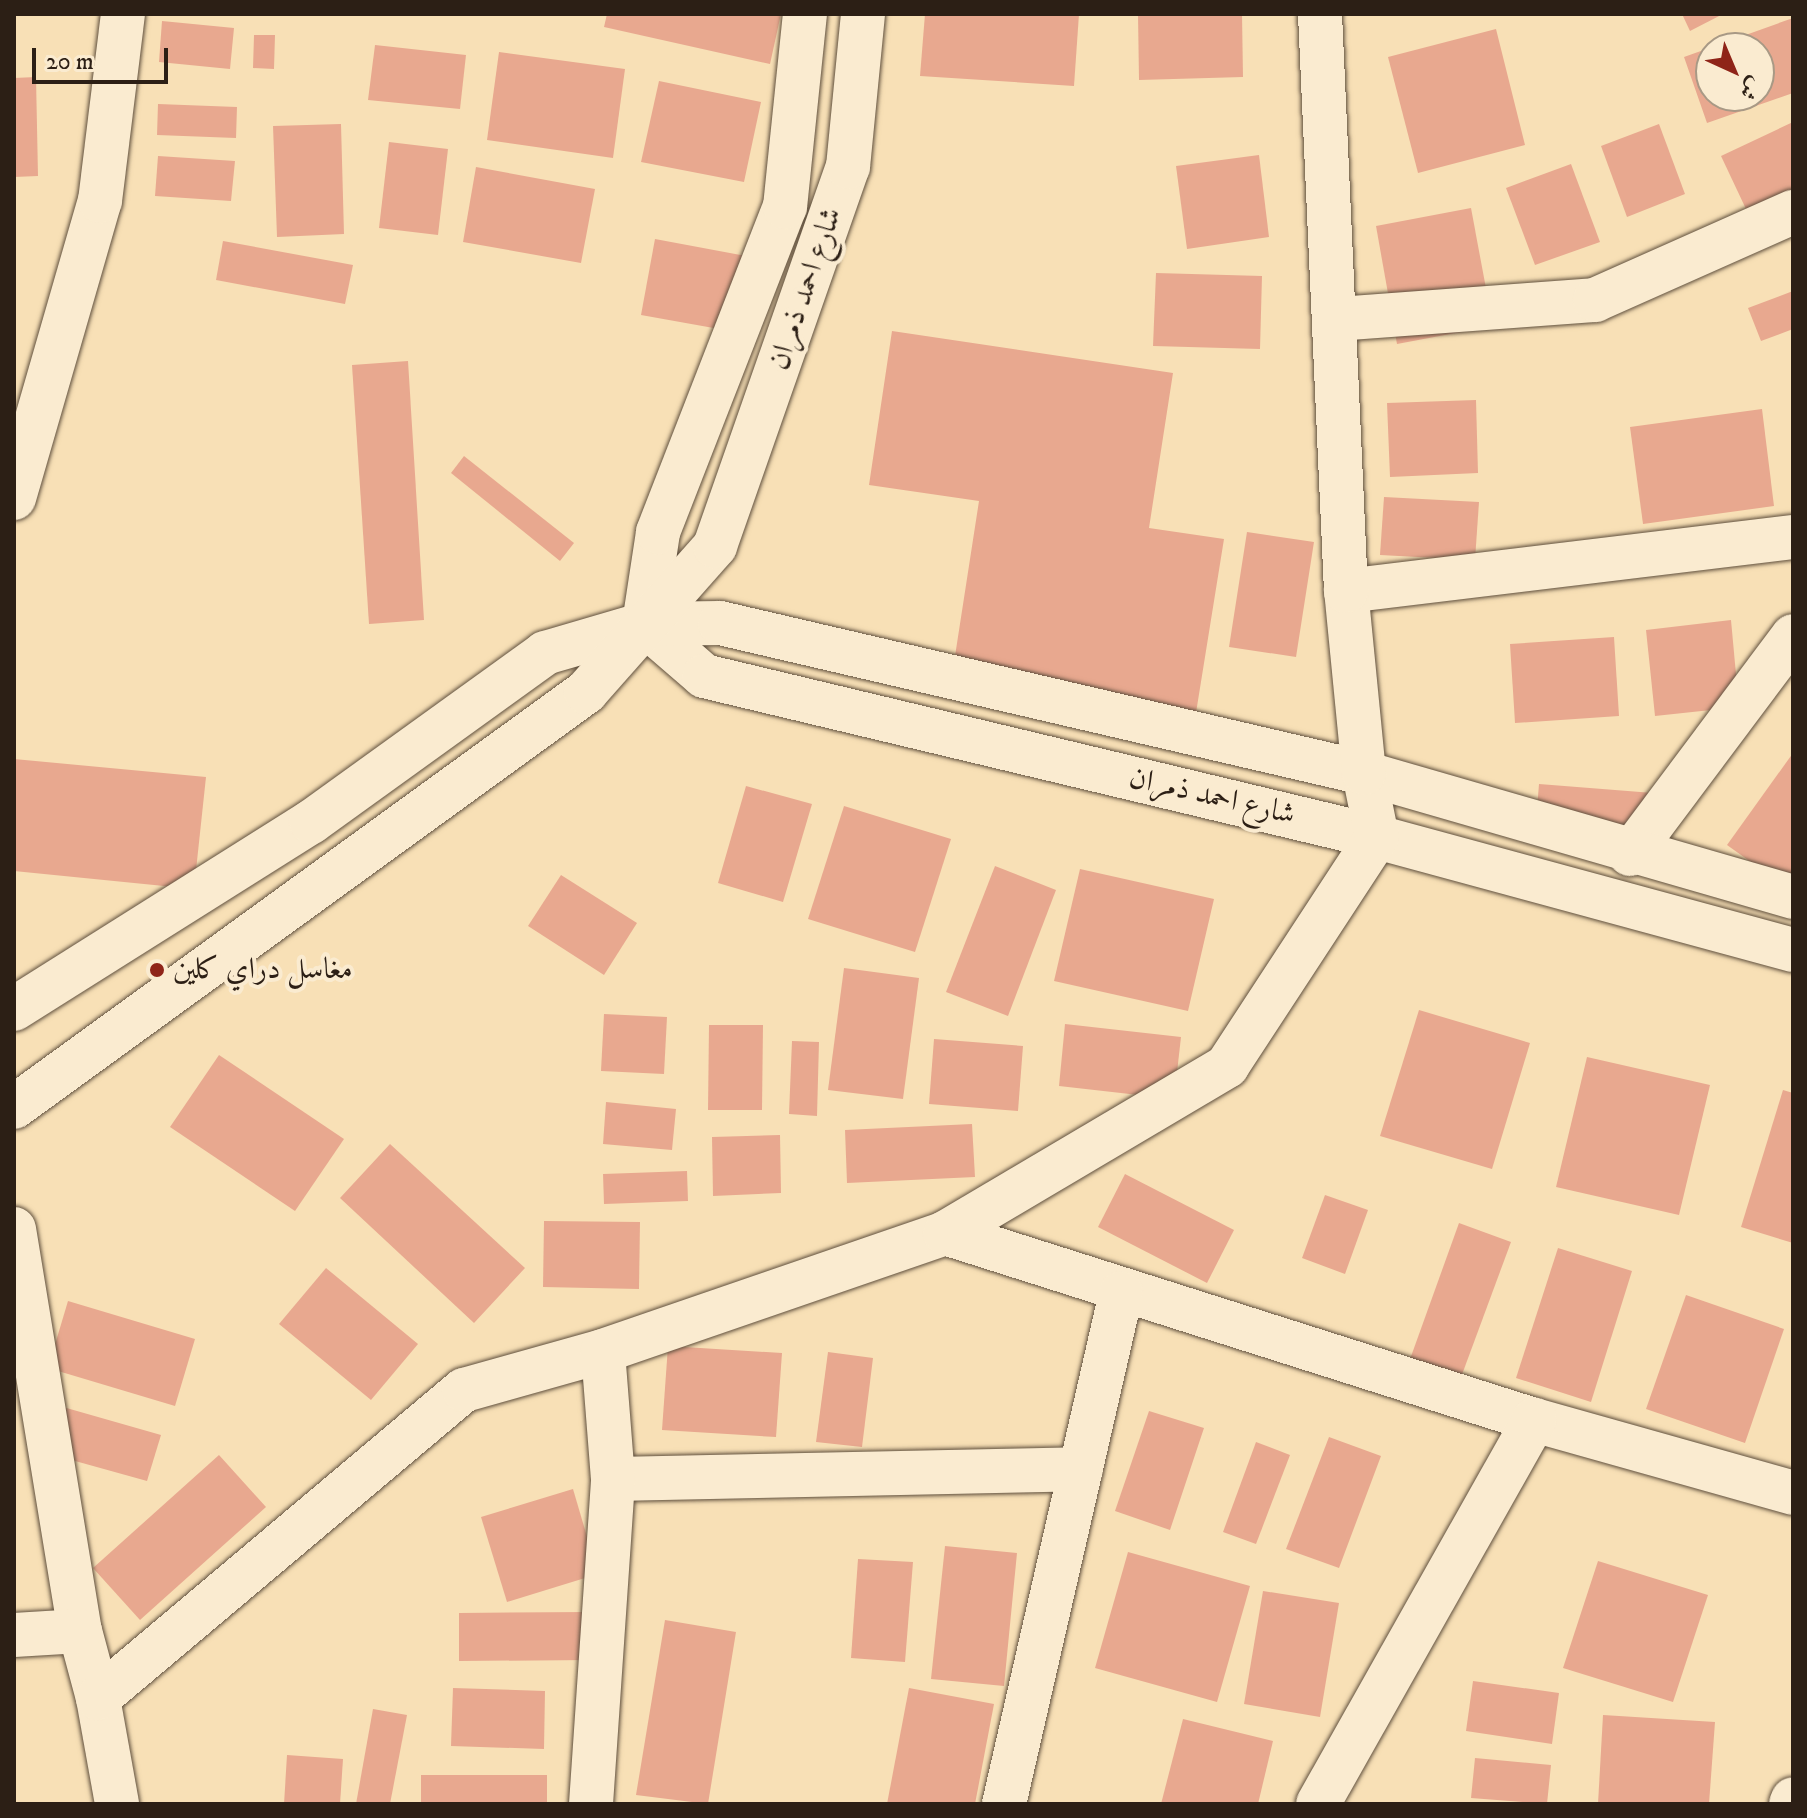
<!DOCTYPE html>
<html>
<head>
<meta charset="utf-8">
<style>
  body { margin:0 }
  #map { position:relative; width:1807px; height:1818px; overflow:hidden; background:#f8e0b6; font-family:"IM FELL DW Pica",Amiri,serif }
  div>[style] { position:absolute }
  .building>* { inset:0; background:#e8a88f }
  .roads { filter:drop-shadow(0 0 2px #5f4f3d) drop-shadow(0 0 2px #5f4f3d) }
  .minor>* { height:44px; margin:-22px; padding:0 22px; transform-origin:22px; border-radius:22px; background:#faebd0 }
  .dots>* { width:22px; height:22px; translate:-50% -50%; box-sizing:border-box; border:4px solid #faebd0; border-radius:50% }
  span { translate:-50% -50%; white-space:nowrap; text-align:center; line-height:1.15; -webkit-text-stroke:8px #faebd0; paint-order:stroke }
  .street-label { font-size:30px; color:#2c1f15 }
  .poi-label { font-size:30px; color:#2c1f15 }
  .left { translate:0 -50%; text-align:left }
  .frame { position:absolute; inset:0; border:16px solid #2c1f15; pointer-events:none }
  .north { position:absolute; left:1695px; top:32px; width:80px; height:80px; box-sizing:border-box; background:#faebd0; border:2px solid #a89985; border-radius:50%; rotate:136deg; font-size:22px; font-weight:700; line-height:32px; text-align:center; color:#2c1f15 }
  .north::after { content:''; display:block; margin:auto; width:28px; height:36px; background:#8f2418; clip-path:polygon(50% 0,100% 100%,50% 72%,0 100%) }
  .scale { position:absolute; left:32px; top:48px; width:136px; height:36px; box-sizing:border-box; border:4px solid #2c1f15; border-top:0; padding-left:10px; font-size:24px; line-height:28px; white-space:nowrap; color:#2c1f15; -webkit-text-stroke:6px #faebd0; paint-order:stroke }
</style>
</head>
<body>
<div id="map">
  <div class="building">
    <i style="clip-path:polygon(607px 14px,781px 14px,770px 64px,604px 27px)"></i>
    <i style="clip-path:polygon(925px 14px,1079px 14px,1074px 86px,920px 76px)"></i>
    <i style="clip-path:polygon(1138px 14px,1242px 14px,1243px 77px,1139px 80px)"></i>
    <i style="clip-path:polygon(1682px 14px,1723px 14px,1690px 31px)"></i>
    <i style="clip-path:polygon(evenodd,1793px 18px,1793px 93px,1707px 123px,1684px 57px,1793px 18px,1711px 48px,1759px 48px,1759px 96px,1711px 96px,1711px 48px)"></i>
    <i style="clip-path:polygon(162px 21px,234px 28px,230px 69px,159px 62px)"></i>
    <i style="clip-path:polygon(1496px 29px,1525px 145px,1418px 173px,1388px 57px)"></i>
    <i style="clip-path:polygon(254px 35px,275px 35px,274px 69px,253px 68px)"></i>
    <i style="clip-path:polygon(375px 45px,466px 55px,460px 109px,368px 100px)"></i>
    <i style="clip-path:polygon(499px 52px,625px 69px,613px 158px,487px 140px)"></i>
    <i style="clip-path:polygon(36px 77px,38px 176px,14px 177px,14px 78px)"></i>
    <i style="clip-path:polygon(659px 81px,761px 102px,744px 182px,641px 162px)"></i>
    <i style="clip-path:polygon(158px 104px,237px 107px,236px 138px,157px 135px)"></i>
    <i style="clip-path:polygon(1793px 122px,1793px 207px,1754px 226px,1721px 156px)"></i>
    <i style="clip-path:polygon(341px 124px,344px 234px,277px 237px,273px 126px)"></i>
    <i style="clip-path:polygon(1659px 124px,1685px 194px,1627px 217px,1601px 146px)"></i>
    <i style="clip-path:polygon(389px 142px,448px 149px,438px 235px,379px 228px)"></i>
    <i style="clip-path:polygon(1259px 155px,1269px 237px,1187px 249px,1176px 166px)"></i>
    <i style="clip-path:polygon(158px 156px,235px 161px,231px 201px,155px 196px)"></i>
    <i style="clip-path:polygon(1571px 164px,1600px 242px,1535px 265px,1506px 188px)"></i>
    <i style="clip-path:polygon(476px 167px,595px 189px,581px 263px,463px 242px)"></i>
    <i style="clip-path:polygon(1471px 208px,1493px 326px,1397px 344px,1376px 226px)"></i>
    <i style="clip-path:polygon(655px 239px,762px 259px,747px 334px,641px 315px)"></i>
    <i style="clip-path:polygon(223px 241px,353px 265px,345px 304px,216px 280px)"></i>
    <i style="clip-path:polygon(1156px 273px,1262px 276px,1260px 349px,1153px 346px)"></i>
    <i style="clip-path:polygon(1793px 291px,1793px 329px,1761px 341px,1748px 308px)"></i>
    <i style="clip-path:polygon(892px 331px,1173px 373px,1149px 528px,1224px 539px,1195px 719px,951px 682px,979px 501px,869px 485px)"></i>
    <i style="clip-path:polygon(408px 361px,424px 620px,369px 624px,352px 365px)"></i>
    <i style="clip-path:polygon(1476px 400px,1478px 473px,1390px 477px,1387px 403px)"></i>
    <i style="clip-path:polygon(1762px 409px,1774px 506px,1643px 524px,1630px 427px)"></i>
    <i style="clip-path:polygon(464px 456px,574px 543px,560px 561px,451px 473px)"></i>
    <i style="clip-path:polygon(1384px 497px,1479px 502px,1475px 560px,1380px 555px)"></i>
    <i style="clip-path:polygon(1247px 532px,1314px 542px,1296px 657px,1229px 647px)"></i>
    <i style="clip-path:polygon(1731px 620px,1739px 707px,1655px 716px,1646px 630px)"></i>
    <i style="clip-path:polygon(1614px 637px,1619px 716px,1515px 723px,1510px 644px)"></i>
    <i style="clip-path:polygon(1793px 753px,1793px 892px,1727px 845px)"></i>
    <i style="clip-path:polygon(14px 759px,206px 777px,194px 889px,14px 871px)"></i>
    <i style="clip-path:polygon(1539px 784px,1691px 796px,1663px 850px,1535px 834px)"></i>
    <i style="clip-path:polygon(746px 786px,812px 804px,783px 902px,718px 883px)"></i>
    <i style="clip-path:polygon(844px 806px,951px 839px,915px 952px,808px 919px)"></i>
    <i style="clip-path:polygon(995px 866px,1056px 890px,1008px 1016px,946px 992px)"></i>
    <i style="clip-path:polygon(1080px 869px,1214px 899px,1188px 1011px,1054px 981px)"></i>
    <i style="clip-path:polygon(561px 875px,637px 923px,604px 975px,528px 926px)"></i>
    <i style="clip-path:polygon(844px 968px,919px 978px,903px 1099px,828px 1090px)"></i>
    <i style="clip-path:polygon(1419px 1010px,1530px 1043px,1492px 1169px,1380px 1136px)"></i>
    <i style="clip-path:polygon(604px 1014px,667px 1017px,664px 1074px,601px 1071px)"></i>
    <i style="clip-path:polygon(1065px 1024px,1181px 1037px,1174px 1099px,1059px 1086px)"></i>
    <i style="clip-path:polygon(709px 1025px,763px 1025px,762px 1110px,708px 1110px)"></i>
    <i style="clip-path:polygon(934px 1039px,1023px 1046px,1018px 1111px,929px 1104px)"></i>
    <i style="clip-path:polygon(792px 1041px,819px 1042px,817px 1116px,789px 1114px)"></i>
    <i style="clip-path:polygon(219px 1055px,344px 1139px,295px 1211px,170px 1127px)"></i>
    <i style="clip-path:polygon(1587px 1057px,1710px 1085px,1679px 1215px,1556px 1187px)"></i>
    <i style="clip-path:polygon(1783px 1090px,1793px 1093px,1793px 1243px,1741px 1227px)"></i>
    <i style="clip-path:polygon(606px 1102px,676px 1109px,672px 1150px,603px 1144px)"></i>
    <i style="clip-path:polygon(972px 1124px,975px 1177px,847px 1183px,845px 1130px)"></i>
    <i style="clip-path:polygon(780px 1135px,781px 1193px,713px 1196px,712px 1137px)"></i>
    <i style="clip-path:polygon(390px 1144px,525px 1268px,474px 1323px,340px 1198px)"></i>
    <i style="clip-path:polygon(687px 1171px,688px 1201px,604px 1204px,603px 1174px)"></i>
    <i style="clip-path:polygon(1125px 1174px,1234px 1230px,1207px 1283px,1098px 1227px)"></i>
    <i style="clip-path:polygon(1325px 1195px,1368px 1210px,1345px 1274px,1302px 1258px)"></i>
    <i style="clip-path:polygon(544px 1221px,640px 1222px,639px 1289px,543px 1287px)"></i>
    <i style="clip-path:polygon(1459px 1223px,1511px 1242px,1460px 1380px,1409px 1362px)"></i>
    <i style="clip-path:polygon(1558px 1248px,1632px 1271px,1591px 1402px,1516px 1378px)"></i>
    <i style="clip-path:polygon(326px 1268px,418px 1344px,371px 1400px,279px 1324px)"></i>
    <i style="clip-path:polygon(1686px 1295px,1784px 1329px,1745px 1443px,1646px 1409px)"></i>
    <i style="clip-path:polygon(68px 1301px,195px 1339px,175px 1406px,48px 1368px)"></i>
    <i style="clip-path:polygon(668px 1346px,782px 1353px,776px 1437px,662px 1430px)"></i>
    <i style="clip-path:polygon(828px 1352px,873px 1358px,862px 1447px,816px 1442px)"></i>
    <i style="clip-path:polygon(63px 1407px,161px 1435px,147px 1481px,50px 1454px)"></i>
    <i style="clip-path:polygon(1149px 1411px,1204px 1428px,1170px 1530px,1115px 1511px)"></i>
    <i style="clip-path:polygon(1329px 1437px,1381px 1456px,1339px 1568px,1286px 1549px)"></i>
    <i style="clip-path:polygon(1256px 1442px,1290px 1455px,1256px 1544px,1223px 1532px)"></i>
    <i style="clip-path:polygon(219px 1455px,266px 1507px,140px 1620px,93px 1568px)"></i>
    <i style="clip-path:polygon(573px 1489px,598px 1574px,507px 1602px,481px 1517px)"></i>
    <i style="clip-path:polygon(945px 1546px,1017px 1553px,1004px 1686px,931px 1679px)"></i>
    <i style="clip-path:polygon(1128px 1552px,1250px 1586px,1217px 1702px,1095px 1668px)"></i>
    <i style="clip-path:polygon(858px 1559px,913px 1562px,905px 1662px,851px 1658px)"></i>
    <i style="clip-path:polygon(1598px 1561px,1708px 1595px,1673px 1702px,1563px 1668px)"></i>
    <i style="clip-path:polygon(1263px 1591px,1339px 1603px,1320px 1717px,1244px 1704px)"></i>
    <i style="clip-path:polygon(589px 1612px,590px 1660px,459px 1661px,459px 1613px)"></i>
    <i style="clip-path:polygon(665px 1620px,736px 1632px,708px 1804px,636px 1795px)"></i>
    <i style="clip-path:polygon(1473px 1681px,1559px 1693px,1552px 1744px,1466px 1731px)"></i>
    <i style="clip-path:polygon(453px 1688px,545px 1691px,544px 1749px,451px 1746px)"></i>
    <i style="clip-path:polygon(909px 1688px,994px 1704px,975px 1804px,887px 1804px)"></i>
    <i style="clip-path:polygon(373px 1709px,407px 1715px,390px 1804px,356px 1804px)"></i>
    <i style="clip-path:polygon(1603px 1715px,1715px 1722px,1709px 1804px,1598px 1804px)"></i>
    <i style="clip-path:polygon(1183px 1719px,1273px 1741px,1258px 1804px,1161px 1804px)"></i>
    <i style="clip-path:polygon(287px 1755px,343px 1759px,340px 1804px,284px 1804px)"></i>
    <i style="clip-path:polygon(1475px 1758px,1551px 1765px,1547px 1804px,1471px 1798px)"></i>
    <i style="clip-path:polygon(421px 1775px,547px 1775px,547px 1804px,421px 1804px)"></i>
  </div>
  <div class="roads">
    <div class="minor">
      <i style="left:1337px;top:319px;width:259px;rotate:-4.2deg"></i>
      <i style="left:1595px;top:300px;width:217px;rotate:-24deg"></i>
      <i style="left:14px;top:498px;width:309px;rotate:-73.9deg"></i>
      <i style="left:100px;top:201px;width:188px;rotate:-83deg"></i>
      <i style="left:1346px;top:591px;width:450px;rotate:-6.9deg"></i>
      <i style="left:644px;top:624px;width:79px;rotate:40.9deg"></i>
      <i style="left:704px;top:676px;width:692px;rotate:13.45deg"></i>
      <i style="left:1377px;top:837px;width:431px;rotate:15.2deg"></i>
      <i style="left:644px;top:624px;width:93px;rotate:-81.3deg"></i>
      <i style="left:658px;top:532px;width:349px;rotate:-68.7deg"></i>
      <i style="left:785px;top:207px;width:194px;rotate:-84.1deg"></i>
      <i style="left:1630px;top:854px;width:272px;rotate:-53.2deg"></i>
      <i style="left:14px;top:1009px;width:351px;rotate:-32.2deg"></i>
      <i style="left:311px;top:822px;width:289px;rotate:-35.8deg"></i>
      <i style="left:545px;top:653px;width:103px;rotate:-16.3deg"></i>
      <i style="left:644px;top:624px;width:76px;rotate:-0.8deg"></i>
      <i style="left:720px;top:623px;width:661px;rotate:13.11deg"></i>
      <i style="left:1364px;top:773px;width:447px;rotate:16.1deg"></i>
      <i style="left:14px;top:1107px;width:707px;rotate:-35.96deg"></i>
      <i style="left:586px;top:692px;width:195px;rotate:-48.5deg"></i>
      <i style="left:715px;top:546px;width:402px;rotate:-70.7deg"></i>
      <i style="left:848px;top:167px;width:154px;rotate:-84.4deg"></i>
      <i style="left:14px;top:1229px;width:407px;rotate:80.7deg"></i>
      <i style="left:80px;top:1631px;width:69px;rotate:75deg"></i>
      <i style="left:98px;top:1698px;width:108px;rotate:79.8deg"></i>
      <i style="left:945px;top:1233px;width:328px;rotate:-30.6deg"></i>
      <i style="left:1227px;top:1066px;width:274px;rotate:-56.8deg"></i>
      <i style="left:1377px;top:837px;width:65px;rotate:-101.5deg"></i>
      <i style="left:1364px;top:773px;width:183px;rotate:-95.6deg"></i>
      <i style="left:1346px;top:591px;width:578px;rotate:-92.58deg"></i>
      <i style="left:613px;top:1479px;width:468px;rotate:-1.2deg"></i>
      <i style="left:14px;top:1635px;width:66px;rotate:-3.5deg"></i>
      <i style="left:98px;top:1698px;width:478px;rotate:-40.1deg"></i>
      <i style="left:464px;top:1390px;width:144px;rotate:-15.7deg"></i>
      <i style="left:603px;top:1351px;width:362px;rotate:-19deg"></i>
      <i style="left:945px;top:1233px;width:618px;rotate:17.61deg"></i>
      <i style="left:1534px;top:1420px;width:269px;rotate:15.7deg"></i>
      <i style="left:591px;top:1804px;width:326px;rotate:-86.1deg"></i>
      <i style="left:613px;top:1479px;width:128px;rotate:-94.5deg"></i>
      <i style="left:1004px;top:1804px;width:524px;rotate:-77.1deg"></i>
      <i style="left:1318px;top:1804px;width:441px;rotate:-60.6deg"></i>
      <i style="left:1791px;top:1804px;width:5px;rotate:-68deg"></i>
    </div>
  </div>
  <div class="dots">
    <i style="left:157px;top:970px;background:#8f2418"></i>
  </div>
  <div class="street-label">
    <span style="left:806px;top:289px;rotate:-71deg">شارع احمد ذمران</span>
    <span style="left:1212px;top:797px;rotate:13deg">شارع احمد ذمران</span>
  </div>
  <div class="poi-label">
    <span class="left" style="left:173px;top:970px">مغاسل دراي كلين</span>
  </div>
  <div class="frame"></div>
  <div class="north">ش</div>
  <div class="scale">20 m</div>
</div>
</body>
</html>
